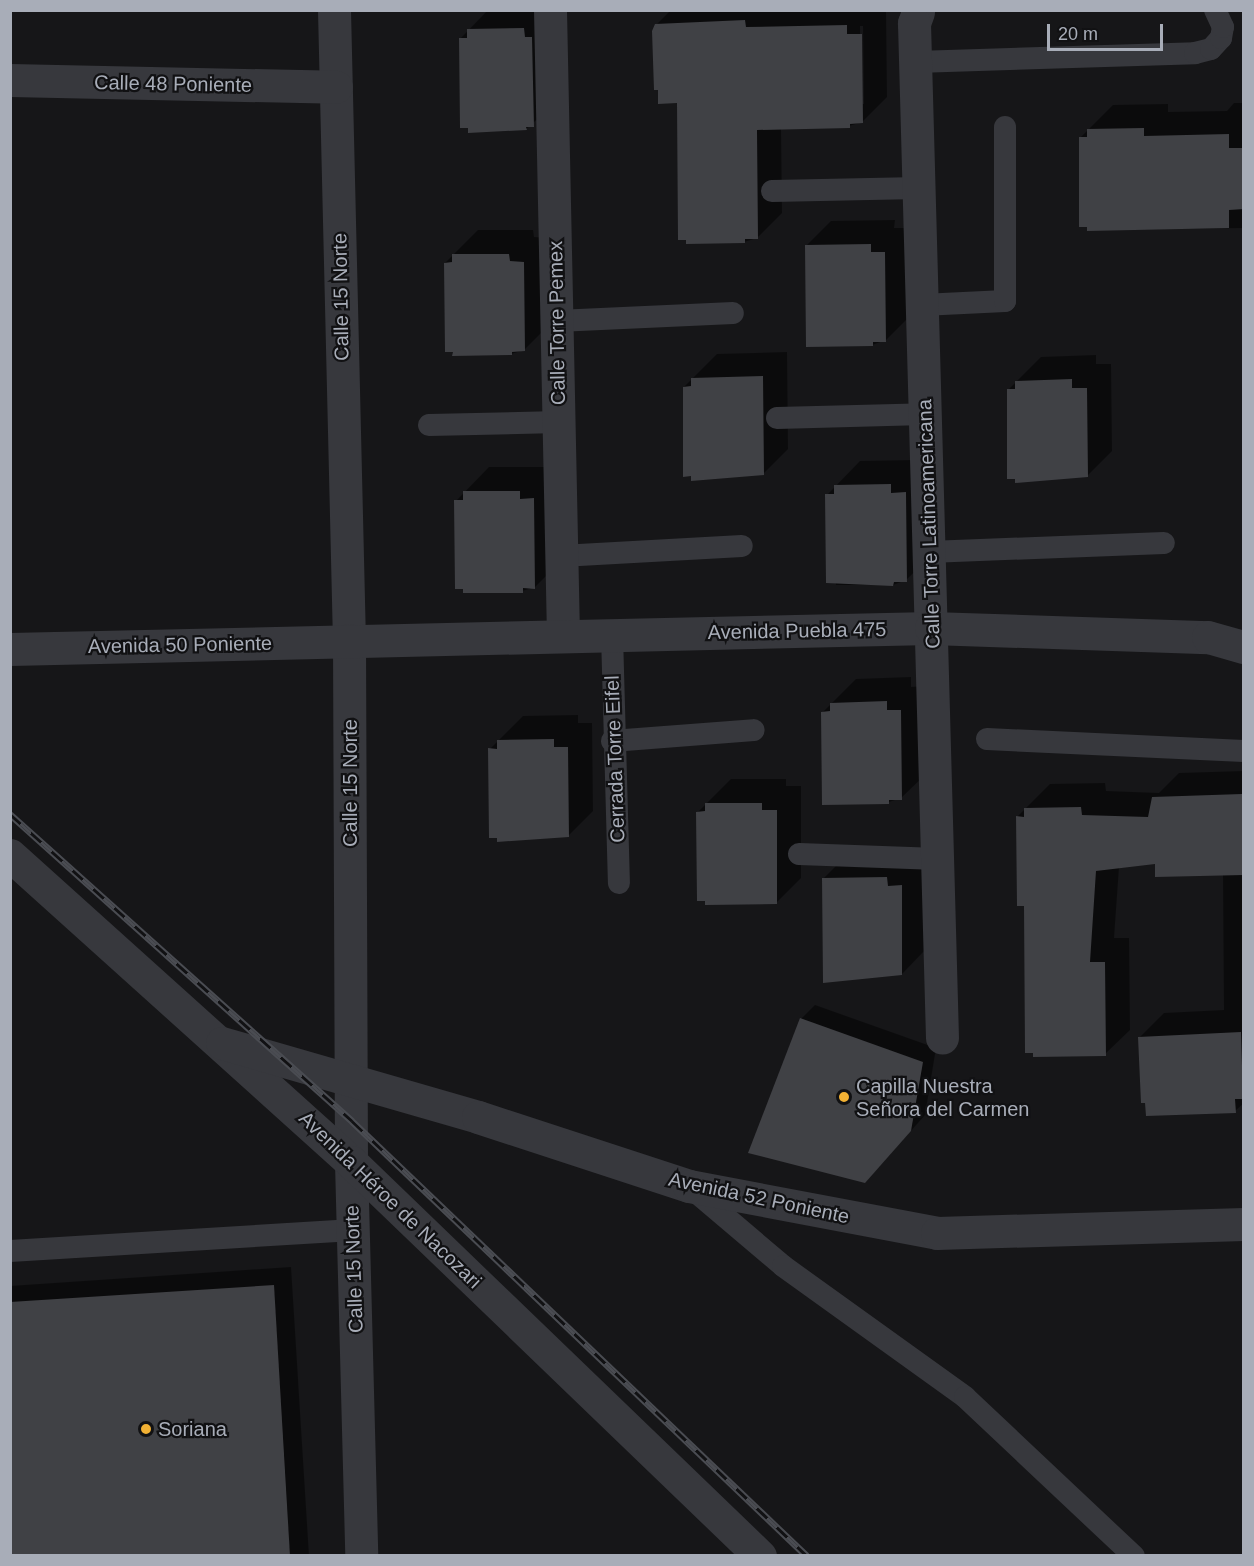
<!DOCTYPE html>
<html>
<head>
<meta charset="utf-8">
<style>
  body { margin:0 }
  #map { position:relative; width:1254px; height:1566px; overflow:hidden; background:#161618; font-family:Arial,sans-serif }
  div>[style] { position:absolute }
  .shadow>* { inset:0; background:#0007 }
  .building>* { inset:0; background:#404145 }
  .lane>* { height:22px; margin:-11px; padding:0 11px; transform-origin:11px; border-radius:11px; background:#37383d }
  .street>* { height:33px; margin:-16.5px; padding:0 16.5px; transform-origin:16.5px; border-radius:16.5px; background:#37383d }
  .rail>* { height:7px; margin-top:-3.5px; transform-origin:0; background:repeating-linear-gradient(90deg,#111113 0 14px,#4a4c52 0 28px); box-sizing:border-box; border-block:2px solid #4a4c52 }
  .dots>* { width:16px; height:16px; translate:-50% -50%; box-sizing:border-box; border:3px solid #111113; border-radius:50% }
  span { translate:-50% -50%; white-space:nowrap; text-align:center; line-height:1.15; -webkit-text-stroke:4.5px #111113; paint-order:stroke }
  .street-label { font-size:20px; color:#a8adb8 }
  .poi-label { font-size:20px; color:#a8adb8 }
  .left { translate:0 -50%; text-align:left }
  .frame { position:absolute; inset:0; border:12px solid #a8adb8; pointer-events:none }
  .scale { position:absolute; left:1047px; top:24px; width:116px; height:27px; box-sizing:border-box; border:3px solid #a8adb8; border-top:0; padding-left:8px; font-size:18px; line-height:21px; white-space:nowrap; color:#a8adb8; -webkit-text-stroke:4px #111113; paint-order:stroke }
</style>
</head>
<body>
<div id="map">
  <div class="shadow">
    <i style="clip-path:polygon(488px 10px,549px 10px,558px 101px,526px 129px,460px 39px)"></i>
    <i style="clip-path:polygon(evenodd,671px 10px,886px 10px,887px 97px,862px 122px,849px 126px,781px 128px,782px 213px,757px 238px,744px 242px,678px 101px,657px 24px,671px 10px,860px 26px,863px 26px,864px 104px,861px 104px,860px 26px)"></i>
    <i style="clip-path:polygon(1234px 103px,1244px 103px,1244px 228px,1089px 230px,1080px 138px,1113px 105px,1168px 104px,1168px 112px,1227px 111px)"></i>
    <i style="clip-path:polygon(895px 220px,894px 228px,909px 228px,910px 316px,886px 340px,872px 345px,807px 245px,831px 221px)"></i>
    <i style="clip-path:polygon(478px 230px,533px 230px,534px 237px,548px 238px,549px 325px,524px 350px,511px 354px,445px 263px)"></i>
    <i style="clip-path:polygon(787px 352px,788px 449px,763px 474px,684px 387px,717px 354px)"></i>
    <i style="clip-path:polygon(1096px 355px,1096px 364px,1111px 364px,1112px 451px,1087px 476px,1008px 390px,1041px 357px)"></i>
    <i style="clip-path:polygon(915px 460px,931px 556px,906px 580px,893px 585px,836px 585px,827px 495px,860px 461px)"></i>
    <i style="clip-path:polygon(489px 467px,544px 467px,559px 563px,535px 587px,522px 591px,456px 501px)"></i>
    <i style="clip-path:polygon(911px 677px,911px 687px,925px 686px,926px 774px,901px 798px,889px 802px,823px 712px,856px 679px)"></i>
    <i style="clip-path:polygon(578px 715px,578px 723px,592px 723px,593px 811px,569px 835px,490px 749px,523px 716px)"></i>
    <i style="clip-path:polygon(1244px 771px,1244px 1103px,1235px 1111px,1140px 1037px,1164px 1013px,1224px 1010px,1223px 874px,1157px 863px,1119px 867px,1114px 938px,1129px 938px,1130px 1030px,1105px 1054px,1026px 905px,1017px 817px,1050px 784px,1105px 783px,1106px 791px,1159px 793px,1179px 773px)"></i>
    <i style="clip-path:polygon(731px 779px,786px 779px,786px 786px,801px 786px,801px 878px,776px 903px,698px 812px)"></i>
    <i style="clip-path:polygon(848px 854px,926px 862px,926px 949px,902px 974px,823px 879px)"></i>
    <i style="clip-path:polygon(815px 1005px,936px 1048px,925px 1115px,879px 1167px,801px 1019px)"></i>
    <i style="clip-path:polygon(291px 1267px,309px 1556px,10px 1556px,10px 1286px)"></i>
  </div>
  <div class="building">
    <i style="clip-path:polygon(745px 20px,746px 27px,847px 25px,847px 34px,862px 34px,863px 123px,850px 124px,850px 128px,757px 130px,758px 239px,745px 239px,745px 243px,686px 244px,686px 240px,678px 240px,677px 103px,658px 104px,658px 90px,654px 90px,652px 31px,655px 24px)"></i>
    <i style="clip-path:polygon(524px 28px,525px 37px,532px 37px,534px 127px,526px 127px,527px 130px,468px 133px,468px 128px,460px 128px,459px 38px,467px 38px,467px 29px)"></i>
    <i style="clip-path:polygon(1144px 128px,1144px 136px,1229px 134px,1229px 148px,1244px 148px,1244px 209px,1229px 210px,1229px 228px,1087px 231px,1087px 227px,1079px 227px,1079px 137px,1087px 137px,1087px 129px)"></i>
    <i style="clip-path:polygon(871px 244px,871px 252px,885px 252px,886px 342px,873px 342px,873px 346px,806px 347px,805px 245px)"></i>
    <i style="clip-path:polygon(452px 254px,509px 254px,510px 261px,524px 262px,525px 351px,512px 352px,512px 355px,452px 356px,453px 352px,445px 352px,444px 263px,452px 262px)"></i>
    <i style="clip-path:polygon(763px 376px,764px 475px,691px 481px,691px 476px,683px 477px,683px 387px,691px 386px,691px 378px)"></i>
    <i style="clip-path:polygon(1072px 379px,1072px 388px,1087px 388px,1088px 477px,1015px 483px,1015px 479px,1007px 479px,1007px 389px,1015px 389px,1015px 381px)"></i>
    <i style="clip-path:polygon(891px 484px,891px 493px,906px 492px,907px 582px,894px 582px,893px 586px,826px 583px,825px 494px,834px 494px,834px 485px)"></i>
    <i style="clip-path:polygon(463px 491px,520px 491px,520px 499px,534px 498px,535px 589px,523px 588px,523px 593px,463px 593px,463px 589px,455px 589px,454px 500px,463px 500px)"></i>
    <i style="clip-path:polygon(887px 701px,887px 710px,901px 710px,902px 800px,889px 800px,889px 804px,822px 805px,821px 712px,830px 711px,830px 703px)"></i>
    <i style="clip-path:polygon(554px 739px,554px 747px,568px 747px,569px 837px,497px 842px,497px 838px,489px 838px,488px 748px,497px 749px,497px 740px)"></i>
    <i style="clip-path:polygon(1242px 794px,1244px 875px,1155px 877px,1155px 864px,1096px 871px,1090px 962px,1105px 962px,1106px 1056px,1033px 1057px,1033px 1053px,1025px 1053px,1024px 906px,1017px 906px,1016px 816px,1024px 817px,1024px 808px,1081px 807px,1082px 815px,1148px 817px,1152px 797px)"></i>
    <i style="clip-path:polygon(705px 803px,762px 803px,762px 810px,777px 810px,777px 904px,705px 905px,705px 901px,697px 901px,696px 812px,705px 811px)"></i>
    <i style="clip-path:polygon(887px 877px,888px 886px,902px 885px,902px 975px,823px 983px,822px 878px)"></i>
    <i style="clip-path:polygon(800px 1018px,923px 1062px,911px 1131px,865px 1183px,748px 1153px)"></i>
    <i style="clip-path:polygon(1241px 1032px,1243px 1099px,1235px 1099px,1236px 1113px,1146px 1116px,1145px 1103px,1141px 1103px,1138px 1037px)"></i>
    <i style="clip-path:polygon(274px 1285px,290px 1556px,10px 1556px,10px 1302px)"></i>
  </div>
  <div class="lane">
    <i style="left:916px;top:62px;width:279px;rotate:-1.8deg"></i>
    <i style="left:1195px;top:53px;width:16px;rotate:-14deg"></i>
    <i style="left:1211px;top:49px;width:15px;rotate:-48deg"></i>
    <i style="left:1221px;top:38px;width:11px;rotate:-80deg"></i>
    <i style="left:1223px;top:27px;width:19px;rotate:-115deg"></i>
    <i style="left:772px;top:191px;width:147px;rotate:-1.2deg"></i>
    <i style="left:922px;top:305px;width:83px;rotate:-2.8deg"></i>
    <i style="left:1005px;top:301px;width:174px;rotate:-90deg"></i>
    <i style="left:557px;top:321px;width:176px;rotate:-2.6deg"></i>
    <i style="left:777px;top:418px;width:148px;rotate:-1.5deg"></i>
    <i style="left:429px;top:425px;width:130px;rotate:-1.3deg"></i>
    <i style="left:929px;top:552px;width:235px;rotate:-2.2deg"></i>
    <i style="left:561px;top:556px;width:181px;rotate:-3.2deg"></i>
    <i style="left:612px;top:635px;width:248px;rotate:88.4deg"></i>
    <i style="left:987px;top:739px;width:257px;rotate:2.7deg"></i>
    <i style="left:612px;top:741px;width:142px;rotate:-4.4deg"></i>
    <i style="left:799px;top:854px;width:139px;rotate:2.1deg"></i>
    <i style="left:690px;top:1187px;width:122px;rotate:40.3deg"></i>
    <i style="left:783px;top:1266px;width:224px;rotate:35.7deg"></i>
    <i style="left:965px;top:1397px;width:232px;rotate:43.3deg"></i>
    <i style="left:10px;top:1251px;width:344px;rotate:-3.5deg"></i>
  </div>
  <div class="street">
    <i style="left:334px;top:10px;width:630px;rotate:88.64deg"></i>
    <i style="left:349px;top:640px;width:522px;rotate:89.78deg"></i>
    <i style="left:351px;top:1162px;width:394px;rotate:88.5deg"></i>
    <i style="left:550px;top:10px;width:626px;rotate:88.81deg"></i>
    <i style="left:918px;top:12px;width:12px;rotate:110deg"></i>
    <i style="left:914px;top:23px;width:1015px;rotate:88.42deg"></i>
    <i style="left:10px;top:80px;width:326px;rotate:1.2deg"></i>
    <i style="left:10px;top:649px;width:921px;rotate:-1.31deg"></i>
    <i style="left:931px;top:628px;width:277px;rotate:1.9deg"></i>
    <i style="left:1208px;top:637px;width:37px;rotate:16deg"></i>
    <i style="left:10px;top:855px;width:459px;rotate:42deg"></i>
    <i style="left:351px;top:1162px;width:568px;rotate:43.93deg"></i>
    <i style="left:222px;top:1043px;width:266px;rotate:16.1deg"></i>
    <i style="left:478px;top:1117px;width:222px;rotate:18.1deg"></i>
    <i style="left:689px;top:1186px;width:252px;rotate:10.7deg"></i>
    <i style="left:937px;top:1233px;width:307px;rotate:-1.7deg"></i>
  </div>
  <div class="rail">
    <i style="left:10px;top:814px;width:460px;rotate:41.9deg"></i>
    <i style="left:352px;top:1121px;width:629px;rotate:43.71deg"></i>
  </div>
  <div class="dots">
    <i style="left:844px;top:1097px;background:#f2b134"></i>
    <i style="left:146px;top:1429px;background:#f2b134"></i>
  </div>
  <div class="street-label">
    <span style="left:173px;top:84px;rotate:1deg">Calle 48 Poniente</span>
    <span style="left:341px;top:297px;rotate:-91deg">Calle 15 Norte</span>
    <span style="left:557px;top:323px;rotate:-91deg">Calle Torre Pemex</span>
    <span style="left:929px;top:524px;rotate:-92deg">Calle Torre Latinoamericana</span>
    <span style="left:797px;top:631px;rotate:-1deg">Avenida Puebla 475</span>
    <span style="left:180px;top:645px;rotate:-1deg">Avenida 50 Poniente</span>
    <span style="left:615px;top:759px;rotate:-92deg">Cerrada Torre Eifel</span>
    <span style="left:350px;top:783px;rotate:-90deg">Calle 15 Norte</span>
    <span style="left:759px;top:1198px;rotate:12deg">Avenida 52 Poniente</span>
    <span style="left:390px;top:1200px;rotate:44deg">Avenida Héroe de Nacozari</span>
    <span style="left:354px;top:1269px;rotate:-92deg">Calle 15 Norte</span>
  </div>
  <div class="poi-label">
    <span class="left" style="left:856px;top:1098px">Capilla Nuestra<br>Señora del Carmen</span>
    <span class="left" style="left:158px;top:1429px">Soriana</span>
  </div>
  <div class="frame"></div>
  <div class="scale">20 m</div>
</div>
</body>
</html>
